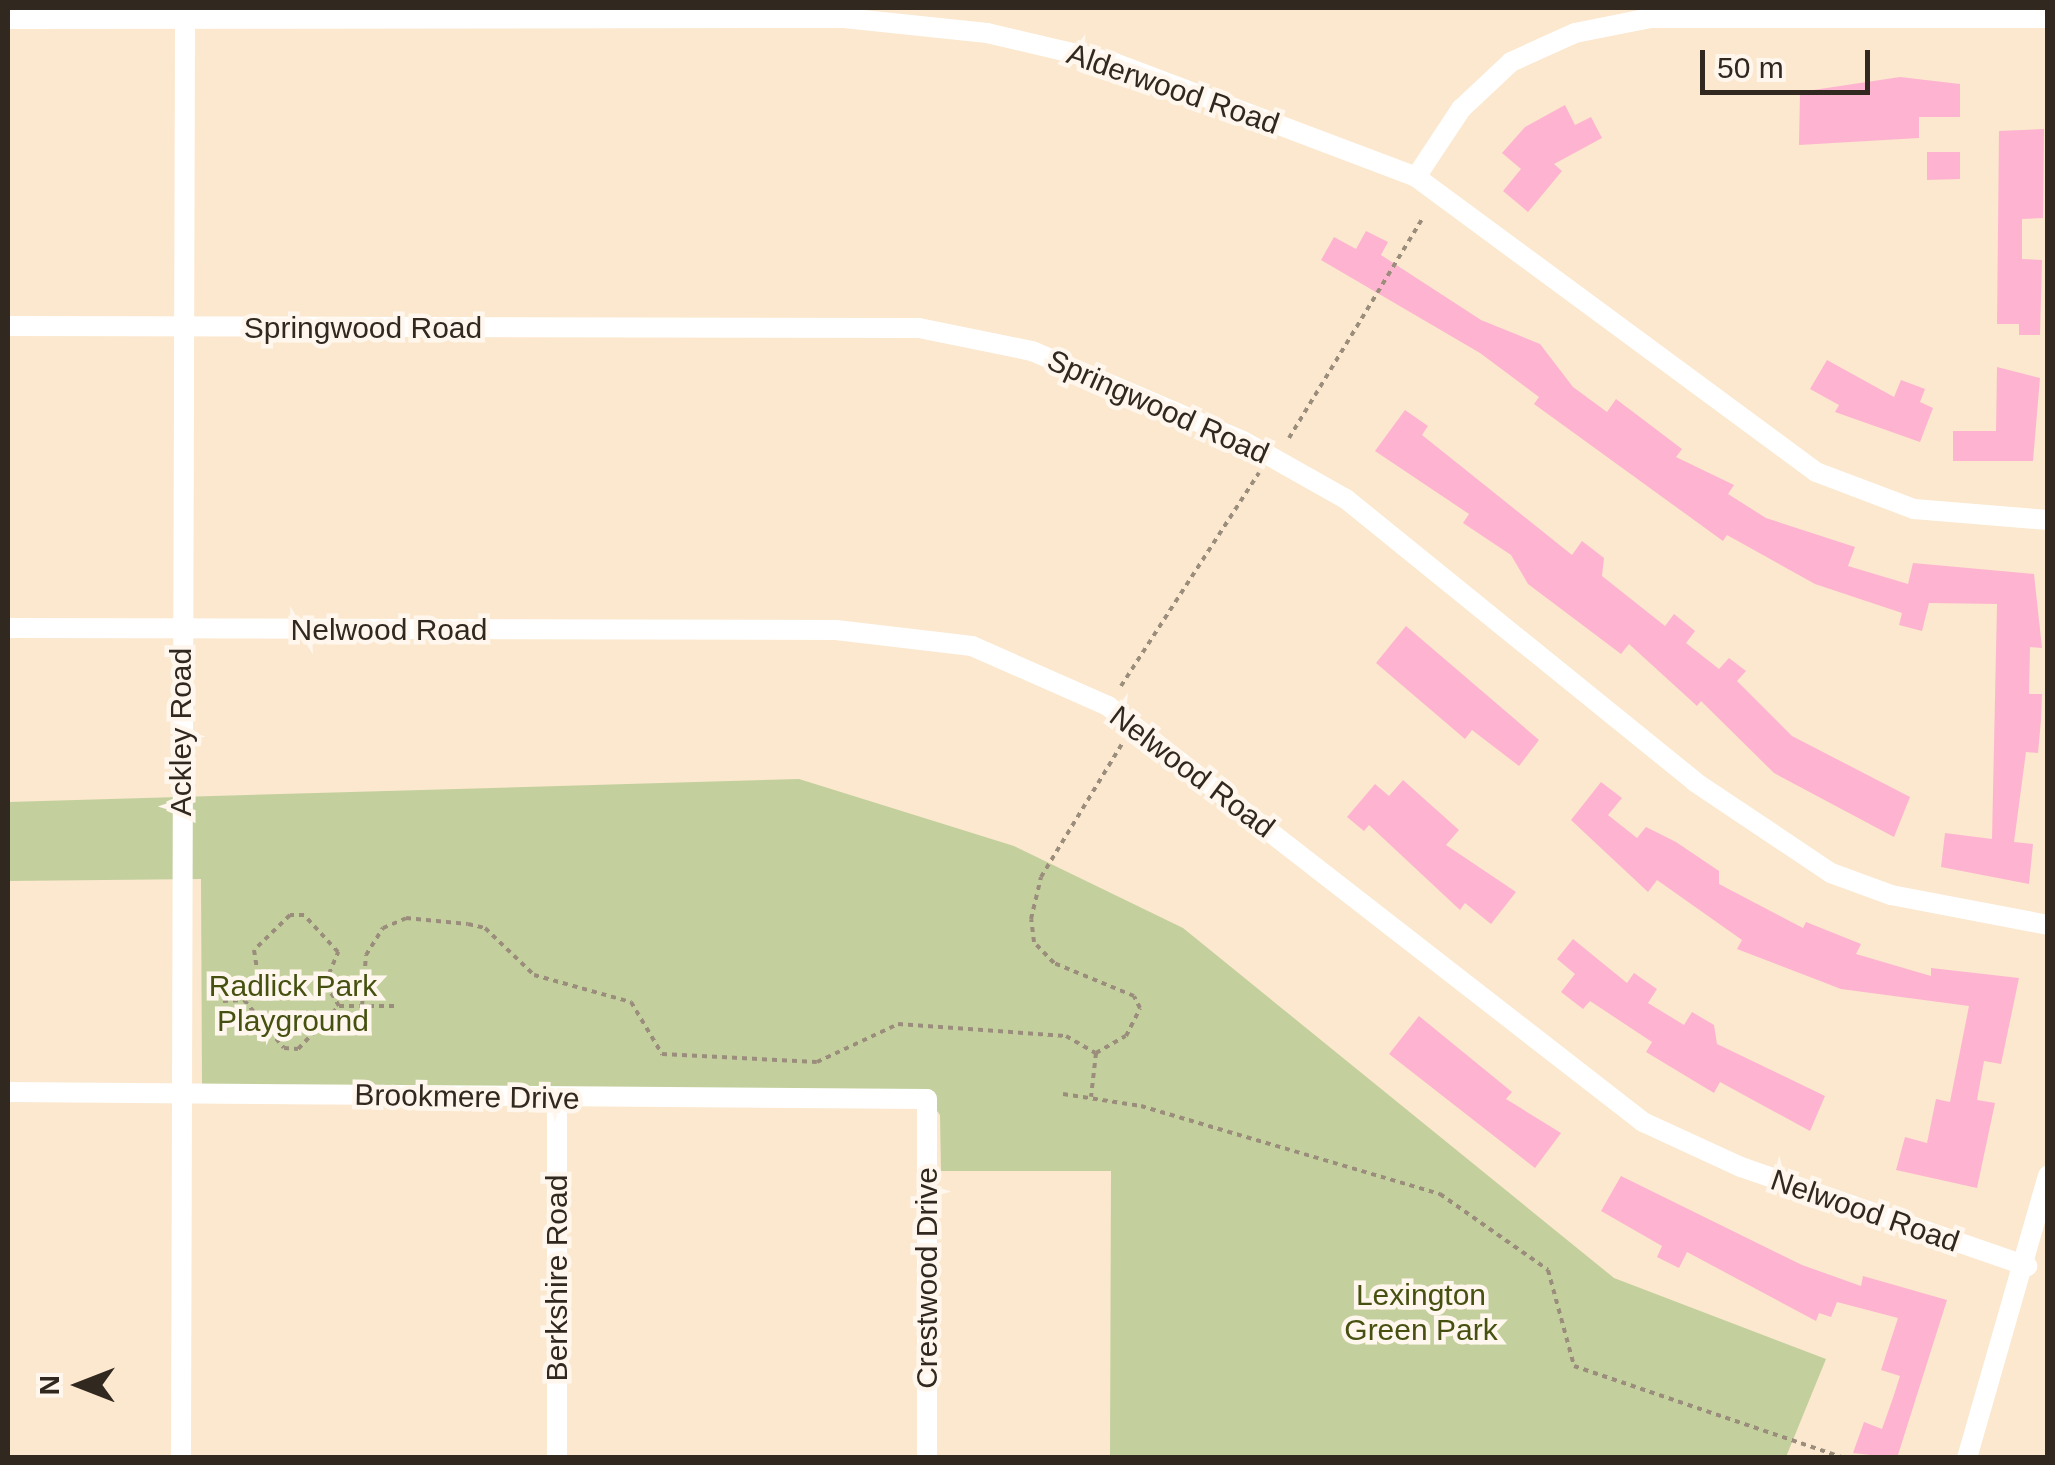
<!DOCTYPE html>
<html>
<head>
<meta charset="utf-8">
<style>
  body { margin:0 }
  #map { position:relative; width:2055px; height:1465px; overflow:hidden; background:#fbe8ce; font-family:Arial,sans-serif }
  div>[style] { position:absolute }
  .green>* { inset:0; background:#c3d09d }
  .building>* { inset:0; background:#feb4d0 }
  .path>* { height:4px; margin-top:-2px; transform-origin:0; background:repeating-linear-gradient(90deg,#9b8d7c 0 5px,transparent 0 10px) }
  .minor>* { height:20px; margin:-10px; padding:0 10px; transform-origin:10px; border-radius:10px; background:#fff }
  span { translate:-50% -50%; white-space:nowrap; text-align:center; line-height:1.15; -webkit-text-stroke:9px #fff7ed; paint-order:stroke }
  .street-label { font-size:30px; color:#312920 }
  .park-label { font-size:30px; color:#465111 }
  .frame { position:absolute; inset:0; border:10px solid #312920; pointer-events:none }
  .north { position:absolute; left:30px; top:1335px; width:100px; height:100px; -webkit-text-stroke:8px #fff7ed; paint-order:stroke; rotate:270deg; font-size:28px; font-weight:700; line-height:40px; text-align:center; color:#312920 }
  .north::after { content:''; display:block; margin:auto; width:35px; height:45px; background:#312920; clip-path:polygon(50% 0,100% 100%,50% 72%,0 100%) }
  .scale { position:absolute; left:1700px; top:50px; width:170px; height:45px; box-sizing:border-box; border:5px solid #312920; border-top:0; padding-left:12px; font-size:30px; line-height:35px; white-space:nowrap; color:#312920; -webkit-text-stroke:8px #fff7ed; paint-order:stroke }
</style>
</head>
<body>
<div id="map">
  <div class="green">
    <i style="clip-path:polygon(799px 779px,1014px 846px,1183px 928px,1614px 1278px,1826px 1359px,1786px 1457px,1110px 1457px,1111px 1171px,941px 1171px,940px 1115px,924px 1093px,202px 1085px,201px 879px,8px 881px,8px 802px)"></i>
  </div>
  <div class="building">
    <i style="clip-path:polygon(1900px 77px,1960px 84px,1960px 117px,1919px 117px,1919px 138px,1799px 145px,1800px 92px)"></i>
    <i style="clip-path:polygon(1565px 105px,1575px 125px,1591px 117px,1602px 138px,1554px 164px,1562px 171px,1528px 212px,1503px 191px,1521px 169px,1502px 153px,1525px 127px)"></i>
    <i style="clip-path:polygon(2044px 129px,2043px 218px,2022px 219px,2022px 259px,2042px 260px,2040px 335px,2019px 335px,2019px 324px,1997px 324px,1999px 131px)"></i>
    <i style="clip-path:polygon(1927px 152px,1960px 152px,1960px 179px,1927px 180px)"></i>
    <i style="clip-path:polygon(1366px 231px,1388px 242px,1381px 255px,1481px 320px,1540px 344px,1573px 387px,1607px 412px,1616px 399px,1682px 449px,1676px 457px,1734px 485px,1728px 494px,1766px 518px,1855px 547px,1848px 566px,1908px 584px,1913px 563px,2034px 574px,2042px 648px,2030px 647px,2029px 694px,2042px 694px,2041px 720px,2038px 753px,2026px 752px,2014px 842px,2033px 844px,2029px 884px,1941px 867px,1945px 833px,1992px 839px,1997px 604px,1929px 603px,1922px 631px,1899px 625px,1902px 613px,1815px 584px,1727px 535px,1723px 541px,1534px 404px,1539px 397px,1480px 353px,1321px 260px,1334px 237px,1356px 249px)"></i>
    <i style="clip-path:polygon(1827px 360px,1894px 397px,1901px 380px,1925px 389px,1920px 402px,1933px 408px,1920px 442px,1835px 412px,1839px 405px,1810px 389px)"></i>
    <i style="clip-path:polygon(1997px 367px,2040px 378px,2033px 461px,1953px 461px,1953px 431px,1996px 431px)"></i>
    <i style="clip-path:polygon(1405px 410px,1428px 426px,1422px 435px,1572px 555px,1582px 541px,1604px 558px,1602px 576px,1665px 626px,1674px 614px,1695px 631px,1686px 643px,1719px 669px,1729px 658px,1746px 671px,1737px 681px,1792px 736px,1910px 797px,1894px 837px,1774px 773px,1701px 701px,1697px 706px,1629px 644px,1621px 654px,1528px 584px,1511px 555px,1463px 523px,1469px 514px,1375px 451px)"></i>
    <i style="clip-path:polygon(1406px 626px,1539px 740px,1519px 766px,1472px 730px,1465px 739px,1376px 663px)"></i>
    <i style="clip-path:polygon(1403px 780px,1459px 830px,1446px 845px,1516px 892px,1491px 924px,1465px 903px,1460px 910px,1369px 825px,1364px 831px,1347px 817px,1375px 784px,1389px 796px)"></i>
    <i style="clip-path:polygon(1601px 782px,1622px 798px,1608px 815px,1637px 838px,1646px 827px,1676px 842px,1719px 871px,1719px 884px,1803px 928px,1806px 922px,1861px 944px,1856px 954px,1931px 976px,1931px 968px,2019px 978px,2001px 1064px,1984px 1061px,1977px 1100px,1995px 1103px,1977px 1188px,1896px 1170px,1905px 1137px,1927px 1143px,1936px 1099px,1950px 1102px,1969px 1006px,1841px 989px,1737px 949px,1742px 940px,1657px 880px,1648px 892px,1571px 820px)"></i>
    <i style="clip-path:polygon(1573px 939px,1627px 983px,1634px 973px,1657px 989px,1648px 1003px,1684px 1025px,1692px 1012px,1714px 1025px,1717px 1044px,1825px 1096px,1810px 1131px,1720px 1082px,1714px 1093px,1646px 1052px,1652px 1042px,1590px 1001px,1583px 1009px,1561px 992px,1575px 974px,1557px 959px)"></i>
    <i style="clip-path:polygon(1419px 1016px,1512px 1092px,1506px 1099px,1561px 1133px,1535px 1168px,1389px 1054px)"></i>
    <i style="clip-path:polygon(1621px 1176px,1802px 1265px,1861px 1286px,1863px 1276px,1947px 1300px,1897px 1458px,1853px 1453px,1864px 1422px,1882px 1429px,1894px 1395px,1900px 1376px,1881px 1370px,1898px 1318px,1837px 1302px,1831px 1317px,1819px 1313px,1816px 1321px,1687px 1252px,1679px 1268px,1657px 1257px,1662px 1246px,1601px 1211px)"></i>
  </div>
  <div class="path">
    <i style="left:1289px;top:438px;width:258px;rotate:-58.7deg"></i>
    <i style="left:1121px;top:686px;width:254px;rotate:-57.1deg"></i>
    <i style="left:223px;top:1001px;width:21px;rotate:-3deg"></i>
    <i style="left:339px;top:1006px;width:27px;rotate:-121deg"></i>
    <i style="left:325px;top:983px;width:34px;rotate:-67deg"></i>
    <i style="left:338px;top:952px;width:50px;rotate:-132.6deg"></i>
    <i style="left:304px;top:915px;width:14px;rotate:180deg"></i>
    <i style="left:290px;top:915px;width:50px;rotate:135.8deg"></i>
    <i style="left:254px;top:950px;width:31px;rotate:81deg"></i>
    <i style="left:259px;top:981px;width:24px;rotate:128deg"></i>
    <i style="left:244px;top:1000px;width:62px;rotate:50.2deg"></i>
    <i style="left:284px;top:1048px;width:14px;rotate:4deg"></i>
    <i style="left:298px;top:1049px;width:59px;rotate:-46.4deg"></i>
    <i style="left:339px;top:1006px;width:56px"></i>
    <i style="left:362px;top:1006px;width:51px;rotate:-85.5deg"></i>
    <i style="left:366px;top:955px;width:32px;rotate:-58deg"></i>
    <i style="left:383px;top:928px;width:25px;rotate:-23deg"></i>
    <i style="left:406px;top:918px;width:62px;rotate:5.5deg"></i>
    <i style="left:468px;top:924px;width:17px;rotate:13deg"></i>
    <i style="left:485px;top:928px;width:68px;rotate:43.8deg"></i>
    <i style="left:534px;top:975px;width:101px;rotate:15.6deg"></i>
    <i style="left:631px;top:1002px;width:61px;rotate:59.2deg"></i>
    <i style="left:662px;top:1054px;width:155px;rotate:3deg"></i>
    <i style="left:817px;top:1062px;width:89px;rotate:-25.1deg"></i>
    <i style="left:898px;top:1024px;width:168px;rotate:4.1deg"></i>
    <i style="left:1066px;top:1036px;width:34px;rotate:30deg"></i>
    <i style="left:1096px;top:1053px;width:44px;rotate:96.5deg"></i>
    <i style="left:1096px;top:1053px;width:34px;rotate:-30deg"></i>
    <i style="left:1126px;top:1036px;width:31px;rotate:-63deg"></i>
    <i style="left:1140px;top:1008px;width:13px;rotate:-117deg"></i>
    <i style="left:1134px;top:996px;width:87px;rotate:-157.6deg"></i>
    <i style="left:1054px;top:963px;width:29px;rotate:-134deg"></i>
    <i style="left:1034px;top:942px;width:23px;rotate:-97deg"></i>
    <i style="left:1031px;top:919px;width:43px;rotate:-76.6deg"></i>
    <i style="left:1041px;top:877px;width:156px;rotate:-58.7deg"></i>
    <i style="left:1063px;top:1094px;width:79px;rotate:8.7deg"></i>
    <i style="left:1141px;top:1106px;width:312px;rotate:16.4deg"></i>
    <i style="left:1440px;top:1194px;width:132px;rotate:35.1deg"></i>
    <i style="left:1548px;top:1270px;width:99px;rotate:74.8deg"></i>
    <i style="left:1574px;top:1366px;width:285px;rotate:18.8deg"></i>
  </div>
  <div class="minor">
    <i style="left:8px;top:19px;width:836px;rotate:-0.07deg"></i>
    <i style="left:844px;top:18px;width:144px;rotate:6deg"></i>
    <i style="left:987px;top:33px;width:131px;rotate:13.2deg"></i>
    <i style="left:1115px;top:63px;width:322px;rotate:20.7deg"></i>
    <i style="left:1416px;top:177px;width:497px;rotate:36.4deg"></i>
    <i style="left:1816px;top:472px;width:105px;rotate:20.7deg"></i>
    <i style="left:1914px;top:509px;width:134px;rotate:4.7deg"></i>
    <i style="left:1416px;top:177px;width:82px;rotate:-56.5deg"></i>
    <i style="left:1461px;top:109px;width:69px;rotate:-43.2deg"></i>
    <i style="left:1511px;top:62px;width:70px;rotate:-24.4deg"></i>
    <i style="left:1575px;top:33px;width:76px;rotate:-11.3deg"></i>
    <i style="left:1650px;top:18px;width:398px"></i>
    <i style="left:8px;top:326px;width:911px;rotate:0.13deg"></i>
    <i style="left:919px;top:328px;width:115px;rotate:11.5deg"></i>
    <i style="left:1032px;top:351px;width:229px;rotate:23.1deg"></i>
    <i style="left:1243px;top:441px;width:118px;rotate:29.4deg"></i>
    <i style="left:1346px;top:499px;width:449px;rotate:39deg"></i>
    <i style="left:1695px;top:782px;width:164px;rotate:33.8deg"></i>
    <i style="left:1831px;top:873px;width:64px;rotate:20.1deg"></i>
    <i style="left:1891px;top:895px;width:160px;rotate:10.8deg"></i>
    <i style="left:8px;top:628px;width:828px;rotate:0.14deg"></i>
    <i style="left:836px;top:630px;width:137px;rotate:6.7deg"></i>
    <i style="left:972px;top:646px;width:149px;rotate:23.8deg"></i>
    <i style="left:1108px;top:706px;width:678px;rotate:37.87deg"></i>
    <i style="left:1643px;top:1122px;width:108px;rotate:24.7deg"></i>
    <i style="left:1741px;top:1167px;width:303px;rotate:19.1deg"></i>
    <i style="left:8px;top:1092px;width:919px;rotate:0.44deg"></i>
    <i style="left:927px;top:1099px;width:359px;rotate:90deg"></i>
    <i style="left:557px;top:1099px;width:359px;rotate:90deg"></i>
    <i style="left:181px;top:1458px;width:1449px;rotate:-89.84deg"></i>
    <i style="left:1967px;top:1458px;width:294px;rotate:-74deg"></i>
  </div>
  <div class="street-label">
    <span style="left:1173px;top:89px;rotate:19deg">Alderwood Road</span>
    <span style="left:363px;top:328px">Springwood Road</span>
    <span style="left:1158px;top:407px;rotate:24deg">Springwood Road</span>
    <span style="left:389px;top:630px">Nelwood Road</span>
    <span style="left:181px;top:732px;rotate:-90deg">Ackley Road</span>
    <span style="left:1192px;top:772px;rotate:37deg">Nelwood Road</span>
    <span style="left:467px;top:1097px;rotate:1deg">Brookmere Drive</span>
    <span style="left:1865px;top:1211px;rotate:19deg">Nelwood Road</span>
    <span style="left:557px;top:1278px;rotate:-90deg">Berkshire Road</span>
    <span style="left:927px;top:1278px;rotate:-90deg">Crestwood Drive</span>
  </div>
  <div class="park-label">
    <span style="left:293px;top:1003px">Radlick Park<br>Playground</span>
    <span style="left:1421px;top:1312px">Lexington<br>Green Park</span>
  </div>
  <div class="frame"></div>
  <div class="north">N</div>
  <div class="scale">50 m</div>
</div>
</body>
</html>
